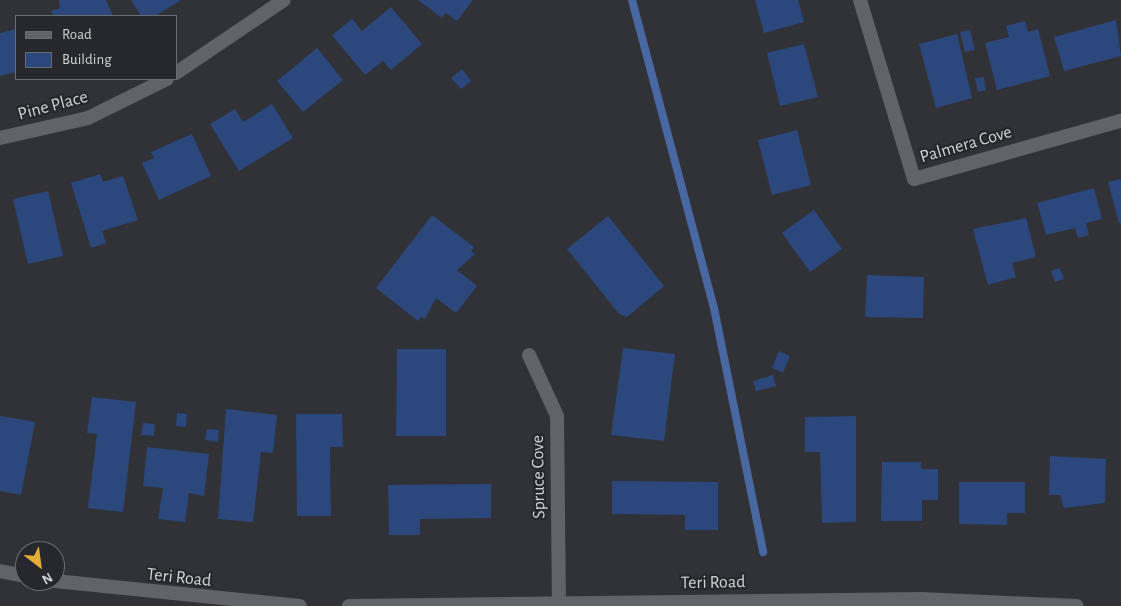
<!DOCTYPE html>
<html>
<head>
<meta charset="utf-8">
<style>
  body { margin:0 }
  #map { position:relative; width:1121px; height:606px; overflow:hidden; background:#303237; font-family:"Alegreya Sans",sans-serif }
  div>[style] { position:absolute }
  .stream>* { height:8px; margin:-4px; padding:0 4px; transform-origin:4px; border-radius:4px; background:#4967a0 }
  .building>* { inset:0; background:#2b477c }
  .minor>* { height:14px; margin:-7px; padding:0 7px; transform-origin:7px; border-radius:7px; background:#606368 }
  .tertiary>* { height:14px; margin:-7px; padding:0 7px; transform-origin:7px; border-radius:7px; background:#606368 }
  span { translate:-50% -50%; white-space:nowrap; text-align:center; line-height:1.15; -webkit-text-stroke:4.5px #26282d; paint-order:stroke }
  .street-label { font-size:18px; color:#d0d2d5 }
  .legend { position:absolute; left:15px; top:15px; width:162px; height:65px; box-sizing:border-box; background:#26282d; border:1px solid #6a6c70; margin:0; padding:6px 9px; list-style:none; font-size:15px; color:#d0d2d5 }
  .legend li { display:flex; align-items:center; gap:10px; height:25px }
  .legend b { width:25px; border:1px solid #6a6c70 }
  .north { position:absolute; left:15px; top:541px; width:50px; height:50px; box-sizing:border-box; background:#26282d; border:1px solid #6a6c70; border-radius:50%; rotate:150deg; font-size:14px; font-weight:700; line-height:20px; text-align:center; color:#d0d2d5 }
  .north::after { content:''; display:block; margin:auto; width:18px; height:22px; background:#e4ad35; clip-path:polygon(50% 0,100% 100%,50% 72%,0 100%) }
</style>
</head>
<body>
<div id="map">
  <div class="stream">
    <i style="left:632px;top:0;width:319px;rotate:75.1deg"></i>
    <i style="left:714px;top:308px;width:249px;rotate:78.6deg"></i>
  </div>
  <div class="building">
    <i style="clip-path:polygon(59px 0,106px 0,113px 16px,54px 16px,51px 11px,60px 8px)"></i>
    <i style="clip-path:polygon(131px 0,181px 0,155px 16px,141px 16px)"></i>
    <i style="clip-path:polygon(418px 0,473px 0,457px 21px,446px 13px,442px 18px)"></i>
    <i style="clip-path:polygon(755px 0,798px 0,804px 22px,764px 33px)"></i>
    <i style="clip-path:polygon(391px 7px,422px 44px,391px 70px,383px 61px,365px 75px,332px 35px,352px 19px,362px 31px)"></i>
    <i style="clip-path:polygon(1116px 20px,1121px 56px,1064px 71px,1054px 37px)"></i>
    <i style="clip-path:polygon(1025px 21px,1028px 32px,1038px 29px,1050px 76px,997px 90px,985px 43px,1009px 37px,1006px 26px)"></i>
    <i style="clip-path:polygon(16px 29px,16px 72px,0 76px,0 33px)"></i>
    <i style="clip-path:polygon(970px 30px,975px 50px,965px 52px,960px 32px)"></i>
    <i style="clip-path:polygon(957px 34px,972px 98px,936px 108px,919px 44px)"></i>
    <i style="clip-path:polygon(804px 44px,818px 97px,780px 106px,767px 53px)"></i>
    <i style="clip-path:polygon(317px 48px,343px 80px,303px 112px,277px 81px)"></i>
    <i style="clip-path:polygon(462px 69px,471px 81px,461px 89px,451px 78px)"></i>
    <i style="clip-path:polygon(984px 77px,986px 90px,978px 92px,975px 78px)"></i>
    <i style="clip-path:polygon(272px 104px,293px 138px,239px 171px,210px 124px,235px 109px,243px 122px)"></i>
    <i style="clip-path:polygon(797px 130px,811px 185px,772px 195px,758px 140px)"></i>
    <i style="clip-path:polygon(192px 134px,211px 176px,159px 200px,142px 163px,154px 158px,151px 152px)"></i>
    <i style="clip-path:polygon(100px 174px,103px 182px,123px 176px,138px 220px,102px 231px,106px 243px,91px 248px,71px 183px)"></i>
    <i style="clip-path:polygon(1121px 179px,1121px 223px,1119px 223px,1108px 182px)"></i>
    <i style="clip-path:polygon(1094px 188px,1102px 219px,1086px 223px,1089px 235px,1078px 238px,1075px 228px,1046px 235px,1037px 203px)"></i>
    <i style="clip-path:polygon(48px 191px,63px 256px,28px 264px,13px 199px)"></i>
    <i style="clip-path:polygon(814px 210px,842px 249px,810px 272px,782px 233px)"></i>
    <i style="clip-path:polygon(432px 215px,474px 247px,471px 251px,475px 254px,457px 270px,477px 286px,456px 313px,436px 298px,425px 319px,421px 317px,418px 321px,376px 288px)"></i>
    <i style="clip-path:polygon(608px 216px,664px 286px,627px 317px,619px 314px,567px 249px)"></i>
    <i style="clip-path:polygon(1026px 218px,1036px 257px,1012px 263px,1016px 277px,988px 285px,973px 229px)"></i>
    <i style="clip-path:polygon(1060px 268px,1064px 279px,1055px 282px,1051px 271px)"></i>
    <i style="clip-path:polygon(867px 275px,924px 277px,923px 318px,865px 317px)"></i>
    <i style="clip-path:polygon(623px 348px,675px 354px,664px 441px,611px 435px)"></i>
    <i style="clip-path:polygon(397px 349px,446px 349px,446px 436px,396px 436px)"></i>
    <i style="clip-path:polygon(779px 351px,790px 356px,783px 373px,772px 368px)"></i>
    <i style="clip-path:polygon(773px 375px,776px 386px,756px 391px,753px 381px)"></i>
    <i style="clip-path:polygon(92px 397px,136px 402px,123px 512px,88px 508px,97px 434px,87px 433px)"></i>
    <i style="clip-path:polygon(226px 409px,277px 415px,273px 453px,261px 452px,253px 522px,218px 519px)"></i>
    <i style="clip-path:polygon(177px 413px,187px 414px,186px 427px,176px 426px)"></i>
    <i style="clip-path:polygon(296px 414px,342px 414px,343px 447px,330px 447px,331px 516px,297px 516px)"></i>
    <i style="clip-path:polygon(0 416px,35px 422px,21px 495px,0 491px)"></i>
    <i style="clip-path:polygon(856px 416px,856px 522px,822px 523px,820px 452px,805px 452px,805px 417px)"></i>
    <i style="clip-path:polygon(143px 423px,155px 424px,154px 436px,141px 435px)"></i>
    <i style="clip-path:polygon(207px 429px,219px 430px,218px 442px,205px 440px)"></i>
    <i style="clip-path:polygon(147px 447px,209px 454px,204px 496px,189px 493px,185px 522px,158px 519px,163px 488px,143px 486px)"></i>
    <i style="clip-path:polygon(1050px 456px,1106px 459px,1105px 503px,1064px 508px,1060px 495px,1049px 495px)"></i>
    <i style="clip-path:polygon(882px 462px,921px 462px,921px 469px,938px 469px,938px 500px,922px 500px,922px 521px,881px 521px)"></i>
    <i style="clip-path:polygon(612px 481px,718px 482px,718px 530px,685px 530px,685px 515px,612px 514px)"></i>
    <i style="clip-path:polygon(959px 482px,1025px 482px,1025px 513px,1007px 513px,1007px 525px,959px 524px)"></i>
    <i style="clip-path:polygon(491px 484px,491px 518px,420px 519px,420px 535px,389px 535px,388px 485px)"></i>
  </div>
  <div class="minor">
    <i style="left:860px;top:0;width:187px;rotate:73.2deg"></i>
    <i style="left:914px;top:179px;width:215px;rotate:-15.7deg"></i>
    <i style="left:176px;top:73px;width:130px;rotate:-34.1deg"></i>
    <i style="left:0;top:138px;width:90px;rotate:-12.8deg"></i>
    <i style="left:88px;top:118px;width:88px;rotate:-26.3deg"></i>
    <i style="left:529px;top:355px;width:67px;rotate:65.3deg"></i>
    <i style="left:557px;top:416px;width:188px;rotate:89.4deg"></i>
  </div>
  <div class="tertiary">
    <i style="left:0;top:571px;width:25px;rotate:11deg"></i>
    <i style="left:55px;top:581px;width:246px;rotate:5.8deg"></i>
    <i style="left:349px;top:606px;width:572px;rotate:-0.7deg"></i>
    <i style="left:921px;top:599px;width:156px;rotate:2.6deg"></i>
  </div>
  <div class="street-label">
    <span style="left:53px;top:106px;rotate:-15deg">Pine Place</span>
    <span style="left:966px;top:145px;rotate:-16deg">Palmera Cove</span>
    <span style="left:539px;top:477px;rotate:-91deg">Spruce Cove</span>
    <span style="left:179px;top:578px;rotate:6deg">Teri Road</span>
    <span style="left:713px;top:583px;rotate:-1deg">Teri Road</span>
  </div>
  <ul class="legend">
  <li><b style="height:6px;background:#606368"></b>Road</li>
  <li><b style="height:14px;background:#2b477c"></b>Building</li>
  </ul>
  <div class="north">N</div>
</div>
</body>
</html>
